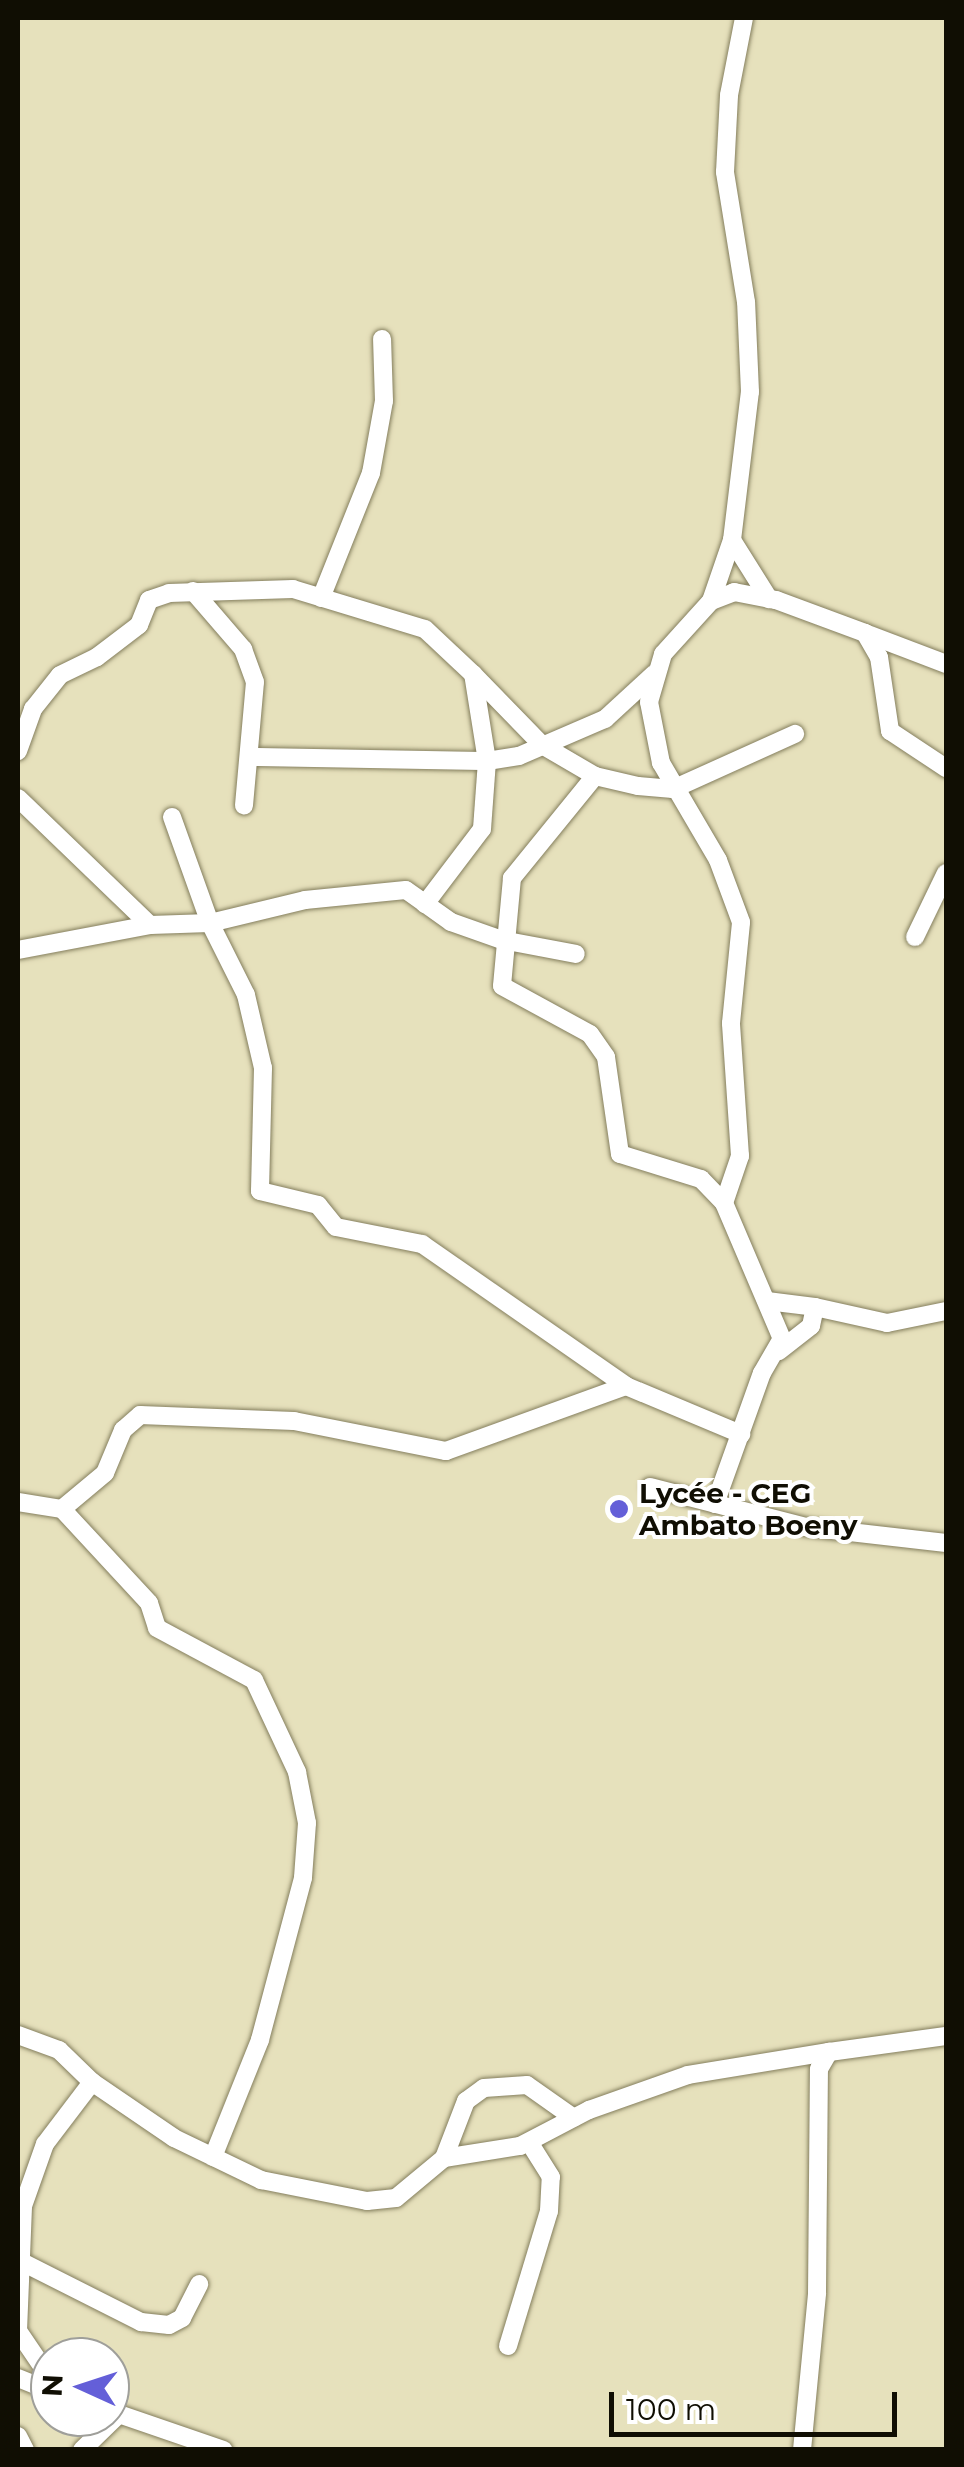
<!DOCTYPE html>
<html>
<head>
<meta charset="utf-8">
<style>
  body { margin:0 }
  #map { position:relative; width:964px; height:2467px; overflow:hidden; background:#e6e1bc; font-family:Montserrat,sans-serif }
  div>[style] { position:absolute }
  .roads { filter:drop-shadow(0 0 2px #847e5d) drop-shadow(0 0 2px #847e5d) }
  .minor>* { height:18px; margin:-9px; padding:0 9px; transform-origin:9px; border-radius:9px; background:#fff }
  .dots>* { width:28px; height:28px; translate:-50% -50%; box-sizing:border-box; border:5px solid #fff; border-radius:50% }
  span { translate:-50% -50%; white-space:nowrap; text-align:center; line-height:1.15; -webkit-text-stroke:8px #fff; paint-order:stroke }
  .poi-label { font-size:28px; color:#100e03; font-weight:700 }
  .left { translate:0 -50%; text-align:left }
  .frame { position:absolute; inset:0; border:20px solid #100e03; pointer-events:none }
  .north { position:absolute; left:30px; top:2337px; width:100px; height:100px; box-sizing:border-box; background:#fff; border:2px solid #9f9f9a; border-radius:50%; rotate:273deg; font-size:28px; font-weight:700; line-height:40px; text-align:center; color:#100e03 }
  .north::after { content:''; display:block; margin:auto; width:35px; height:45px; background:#645fd8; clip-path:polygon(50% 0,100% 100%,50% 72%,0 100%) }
  .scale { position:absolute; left:609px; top:2392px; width:288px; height:45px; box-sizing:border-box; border:5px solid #100e03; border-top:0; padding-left:12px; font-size:30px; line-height:35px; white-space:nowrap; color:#100e03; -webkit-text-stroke:8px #fff; paint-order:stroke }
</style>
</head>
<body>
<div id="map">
  <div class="roads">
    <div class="minor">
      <i style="left:732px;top:540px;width:149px;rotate:-83.1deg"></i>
      <i style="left:750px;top:392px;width:90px;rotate:-92.5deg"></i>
      <i style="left:746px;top:302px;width:132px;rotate:-99.2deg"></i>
      <i style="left:725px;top:172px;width:77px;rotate:-87deg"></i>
      <i style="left:729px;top:95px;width:78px;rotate:-79deg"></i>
      <i style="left:193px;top:591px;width:77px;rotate:49.2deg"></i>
      <i style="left:243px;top:649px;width:35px;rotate:70deg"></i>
      <i style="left:255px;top:682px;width:124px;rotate:95.1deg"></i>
      <i style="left:321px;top:598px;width:135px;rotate:-68.2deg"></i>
      <i style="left:371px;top:473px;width:73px;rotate:-79.8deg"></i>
      <i style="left:384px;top:401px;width:62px;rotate:-91.8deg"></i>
      <i style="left:711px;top:601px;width:65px;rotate:-71deg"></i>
      <i style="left:732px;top:540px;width:70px;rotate:57.9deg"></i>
      <i style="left:865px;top:633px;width:87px;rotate:20.9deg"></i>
      <i style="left:18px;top:751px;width:45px;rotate:-70.3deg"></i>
      <i style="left:33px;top:709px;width:43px;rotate:-51.5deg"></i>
      <i style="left:60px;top:675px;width:41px;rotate:-25.9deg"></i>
      <i style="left:97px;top:657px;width:53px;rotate:-37.3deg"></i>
      <i style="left:139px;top:625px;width:27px;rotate:-68deg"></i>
      <i style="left:149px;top:600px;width:21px;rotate:-19deg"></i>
      <i style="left:169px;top:593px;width:124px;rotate:-1.8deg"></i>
      <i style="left:293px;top:589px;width:138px;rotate:16.9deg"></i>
      <i style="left:425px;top:629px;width:66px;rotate:43.2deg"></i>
      <i style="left:253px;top:757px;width:234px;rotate:1deg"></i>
      <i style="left:487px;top:761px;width:88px;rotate:-99.1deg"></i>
      <i style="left:473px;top:674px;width:99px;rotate:45.8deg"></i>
      <i style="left:542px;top:745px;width:61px;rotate:30.3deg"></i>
      <i style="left:595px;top:776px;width:44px;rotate:13.1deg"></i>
      <i style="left:638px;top:786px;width:35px;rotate:5deg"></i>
      <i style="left:673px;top:789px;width:134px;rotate:-24.3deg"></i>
      <i style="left:595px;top:776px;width:132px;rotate:129.1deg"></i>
      <i style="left:512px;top:878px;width:108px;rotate:95.3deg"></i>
      <i style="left:502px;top:986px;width:100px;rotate:28.6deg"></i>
      <i style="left:590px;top:1034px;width:28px;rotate:55deg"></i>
      <i style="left:606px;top:1057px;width:98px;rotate:81.8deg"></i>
      <i style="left:620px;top:1154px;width:85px;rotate:17.2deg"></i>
      <i style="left:701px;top:1179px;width:33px;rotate:46deg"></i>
      <i style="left:18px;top:798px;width:183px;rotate:43.9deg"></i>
      <i style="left:150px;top:925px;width:60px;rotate:-1.9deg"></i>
      <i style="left:210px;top:923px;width:80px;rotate:63.4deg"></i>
      <i style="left:246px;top:995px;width:75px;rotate:76.9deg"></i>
      <i style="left:263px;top:1068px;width:123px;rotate:91.4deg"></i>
      <i style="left:260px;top:1191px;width:60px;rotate:13.6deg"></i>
      <i style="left:318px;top:1205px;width:28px;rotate:51deg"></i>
      <i style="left:336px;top:1227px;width:88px;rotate:11.2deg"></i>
      <i style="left:422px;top:1244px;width:249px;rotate:34.8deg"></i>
      <i style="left:172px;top:817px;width:113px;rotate:70.3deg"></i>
      <i style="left:210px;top:923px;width:98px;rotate:-13.6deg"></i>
      <i style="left:305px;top:900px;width:101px;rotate:-5.7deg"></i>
      <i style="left:406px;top:890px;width:55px;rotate:35.4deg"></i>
      <i style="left:451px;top:922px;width:54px;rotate:19.4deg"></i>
      <i style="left:502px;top:940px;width:75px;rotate:10.7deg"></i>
      <i style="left:425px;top:904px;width:94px;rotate:-52.8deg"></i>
      <i style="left:482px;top:829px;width:68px;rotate:-85.8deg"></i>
      <i style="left:487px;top:761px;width:32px;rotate:-9deg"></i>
      <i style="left:519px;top:756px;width:94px;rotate:-23.3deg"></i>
      <i style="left:605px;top:719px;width:67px;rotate:-42.6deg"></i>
      <i style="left:915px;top:937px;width:71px;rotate:-64.2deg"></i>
      <i style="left:18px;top:950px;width:134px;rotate:-10.7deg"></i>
      <i style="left:767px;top:1301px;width:48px;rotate:7.1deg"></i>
      <i style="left:815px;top:1307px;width:19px;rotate:102deg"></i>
      <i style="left:811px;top:1326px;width:41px;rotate:142deg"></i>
      <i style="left:815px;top:1307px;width:74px;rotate:12.5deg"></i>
      <i style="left:887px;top:1323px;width:60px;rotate:-11.5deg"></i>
      <i style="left:650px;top:1487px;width:161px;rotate:14.4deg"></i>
      <i style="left:806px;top:1527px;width:141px;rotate:6.5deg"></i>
      <i style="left:18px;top:1502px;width:45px;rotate:9deg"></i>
      <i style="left:62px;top:1509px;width:128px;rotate:47.2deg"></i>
      <i style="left:149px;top:1603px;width:26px;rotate:72deg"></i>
      <i style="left:157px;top:1628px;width:110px;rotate:28.2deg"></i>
      <i style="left:254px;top:1680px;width:102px;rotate:64.9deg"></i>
      <i style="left:297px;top:1772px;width:52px;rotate:78.9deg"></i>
      <i style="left:307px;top:1823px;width:55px;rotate:94.2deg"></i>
      <i style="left:303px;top:1878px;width:168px;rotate:104.9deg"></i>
      <i style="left:260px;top:2040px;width:126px;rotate:111.9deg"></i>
      <i style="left:715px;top:1504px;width:139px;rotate:-70.3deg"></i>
      <i style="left:762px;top:1373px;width:39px;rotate:-60deg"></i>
      <i style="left:782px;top:1339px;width:148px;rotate:-113.1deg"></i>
      <i style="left:724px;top:1203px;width:50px;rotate:-71.2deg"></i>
      <i style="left:740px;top:1156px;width:133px;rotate:-93.9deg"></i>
      <i style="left:731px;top:1023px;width:101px;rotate:-84.3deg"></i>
      <i style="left:741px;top:922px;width:66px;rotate:-110.4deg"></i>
      <i style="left:718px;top:860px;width:113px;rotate:-120.4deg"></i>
      <i style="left:661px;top:763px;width:62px;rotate:-101.1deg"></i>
      <i style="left:649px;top:702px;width:50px;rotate:-73.7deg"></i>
      <i style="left:663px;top:654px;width:72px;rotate:-47.8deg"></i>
      <i style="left:711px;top:601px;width:25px;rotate:-21deg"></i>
      <i style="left:734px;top:592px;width:43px;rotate:10.8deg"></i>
      <i style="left:776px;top:600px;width:95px;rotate:20.3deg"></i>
      <i style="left:865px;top:633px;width:28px;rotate:60deg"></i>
      <i style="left:879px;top:657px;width:75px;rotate:81.5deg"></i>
      <i style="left:890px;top:731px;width:67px;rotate:33.5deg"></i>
      <i style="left:62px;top:1509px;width:56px;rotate:-39.9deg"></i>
      <i style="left:105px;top:1473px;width:47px;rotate:-67.3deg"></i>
      <i style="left:123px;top:1430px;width:23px;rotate:-41deg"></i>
      <i style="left:140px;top:1415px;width:154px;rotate:2.2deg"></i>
      <i style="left:294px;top:1421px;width:155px;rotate:11.2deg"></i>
      <i style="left:446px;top:1451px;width:191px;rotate:-19.9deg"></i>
      <i style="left:626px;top:1386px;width:125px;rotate:22.7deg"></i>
      <i style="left:18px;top:2035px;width:44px;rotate:20.1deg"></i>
      <i style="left:59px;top:2050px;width:46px;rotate:44.1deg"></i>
      <i style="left:92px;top:2082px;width:99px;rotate:34.3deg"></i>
      <i style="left:174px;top:2138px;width:97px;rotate:25.8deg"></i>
      <i style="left:261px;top:2180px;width:108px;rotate:11.2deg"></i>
      <i style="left:367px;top:2201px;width:29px;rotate:-6deg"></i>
      <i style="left:396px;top:2198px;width:62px;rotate:-39.8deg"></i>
      <i style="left:444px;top:2158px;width:77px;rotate:-9deg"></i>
      <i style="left:520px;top:2146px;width:78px;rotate:-27.6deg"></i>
      <i style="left:589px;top:2110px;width:105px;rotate:-19.5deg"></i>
      <i style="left:688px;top:2075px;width:143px;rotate:-9.3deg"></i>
      <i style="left:444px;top:2158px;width:61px;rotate:-68.9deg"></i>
      <i style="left:466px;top:2101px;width:22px;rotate:-36deg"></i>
      <i style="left:484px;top:2088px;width:43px;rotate:-4deg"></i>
      <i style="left:527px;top:2085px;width:57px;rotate:35.1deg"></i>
      <i style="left:20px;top:2261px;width:136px;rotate:26.8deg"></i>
      <i style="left:141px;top:2322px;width:28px;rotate:6deg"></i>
      <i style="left:169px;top:2325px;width:15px;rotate:-28deg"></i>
      <i style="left:182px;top:2318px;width:38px;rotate:-63deg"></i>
      <i style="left:508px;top:2346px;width:141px;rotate:-73.1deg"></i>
      <i style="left:549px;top:2211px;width:34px;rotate:-87deg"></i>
      <i style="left:551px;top:2177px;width:41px;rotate:-122.2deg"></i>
      <i style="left:18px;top:2378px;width:35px;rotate:22deg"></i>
      <i style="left:50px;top:2378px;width:57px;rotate:-124.2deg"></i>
      <i style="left:18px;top:2331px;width:125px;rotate:-87.7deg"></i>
      <i style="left:23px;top:2206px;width:66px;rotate:-70.5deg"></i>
      <i style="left:45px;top:2144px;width:78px;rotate:-52.8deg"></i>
      <i style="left:110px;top:2411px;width:120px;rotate:19deg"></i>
      <i style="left:18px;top:2436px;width:16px;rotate:63deg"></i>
      <i style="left:82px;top:2450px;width:52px;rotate:-44.2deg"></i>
      <i style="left:802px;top:2450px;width:158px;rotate:-84.5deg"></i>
      <i style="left:817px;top:2293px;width:224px;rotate:-89.5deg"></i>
      <i style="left:819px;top:2069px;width:20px;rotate:-60deg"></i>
      <i style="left:829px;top:2052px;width:118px;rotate:-7.8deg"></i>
    </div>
  </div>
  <div class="dots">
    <i style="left:619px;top:1509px;background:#645fd8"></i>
  </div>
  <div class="poi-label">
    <span class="left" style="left:639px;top:1509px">Lycée - CEG<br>Ambato Boeny</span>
  </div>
  <div class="frame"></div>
  <div class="north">N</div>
  <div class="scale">100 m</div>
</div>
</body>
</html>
